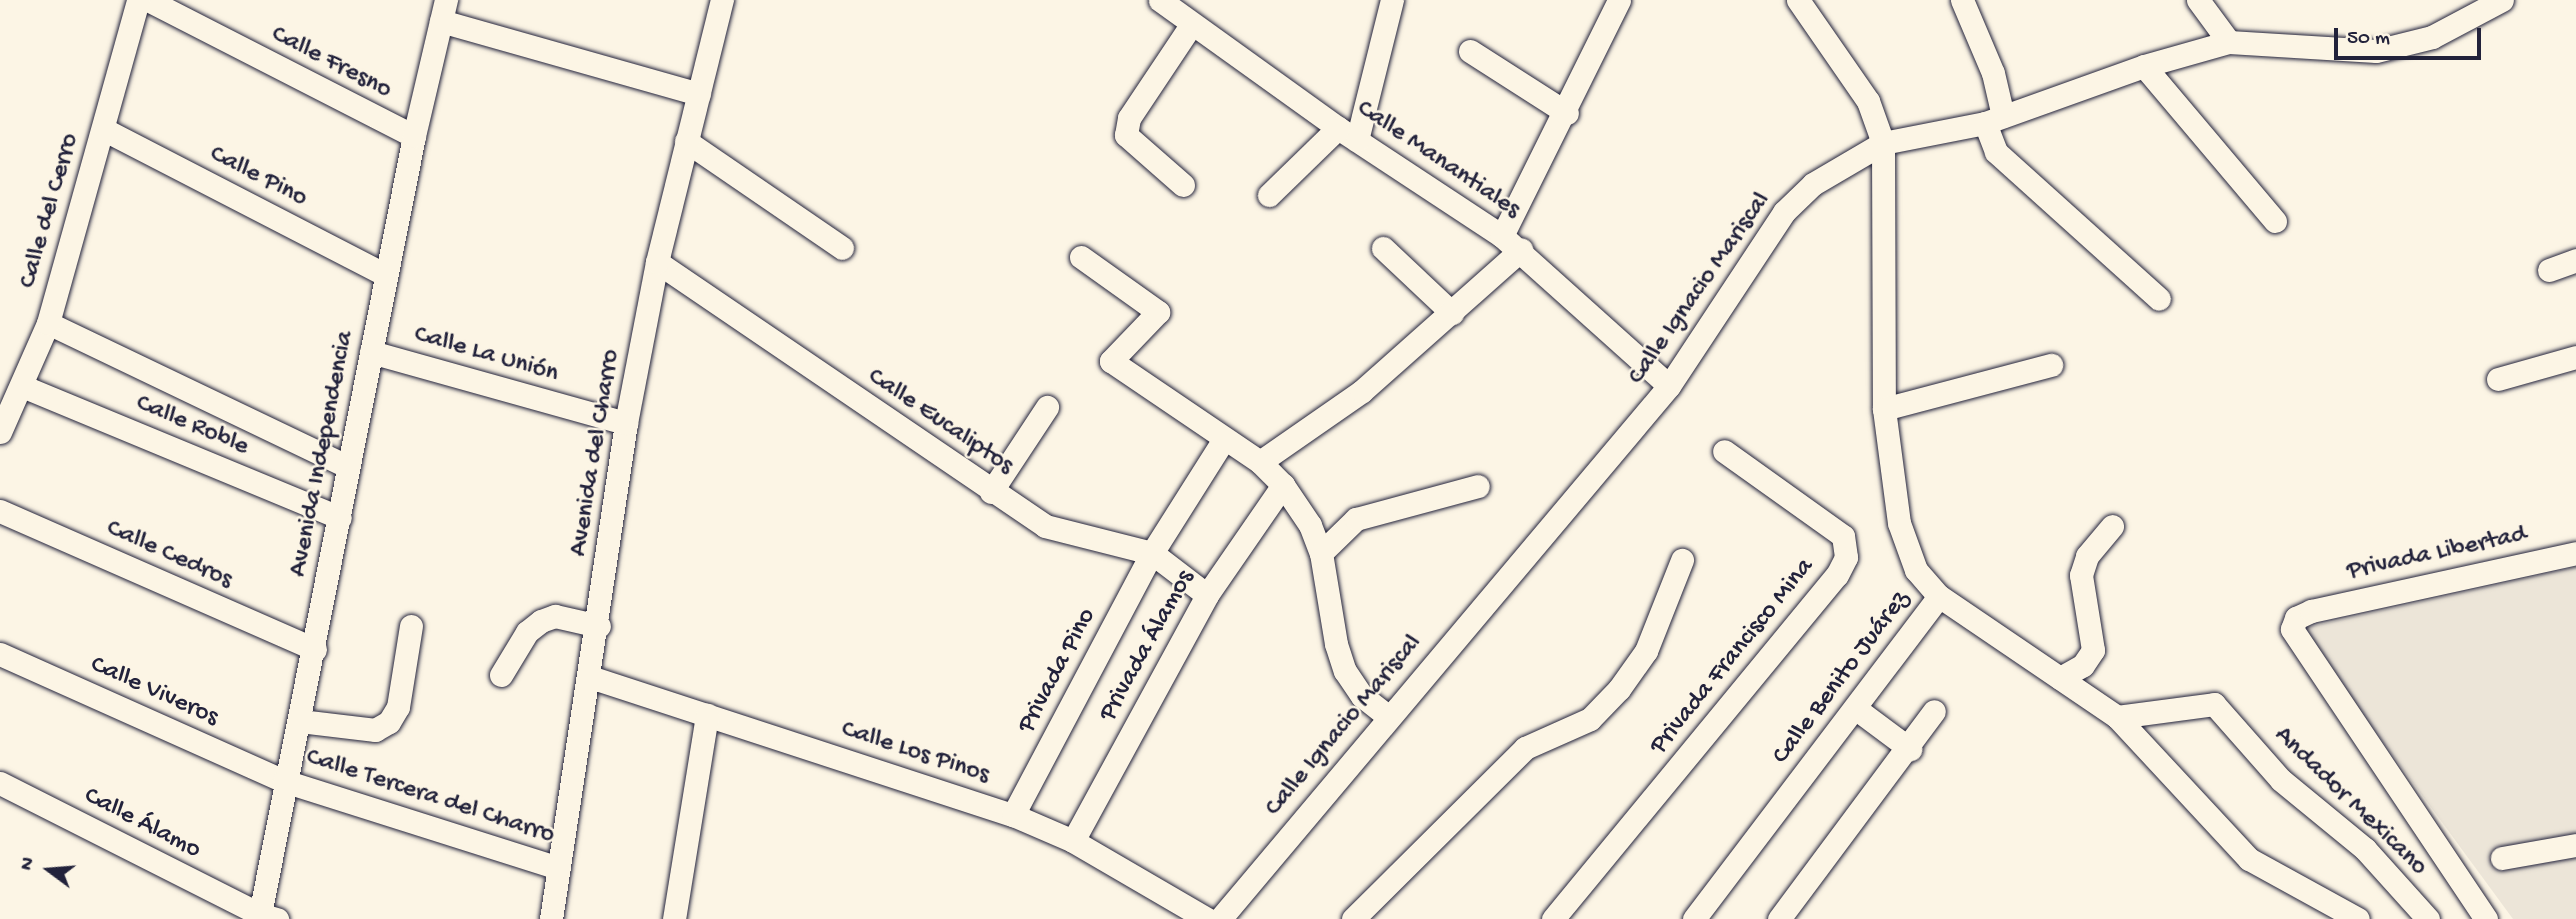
<!DOCTYPE html>
<html>
<head>
<meta charset="utf-8">
<style>
  body { margin:0 }
  #map { position:relative; width:2576px; height:919px; overflow:hidden; background:#fcf5e5; font-family:"Gochi Hand",sans-serif }
  div>[style] { position:absolute }
  .built>* { inset:0; background:#ece5d8 }
  .roads { filter:drop-shadow(0 0 2px #22223b) drop-shadow(0 0 2px #22223b) }
  .minor>* { height:23px; margin:-11.5px; padding:0 11.5px; transform-origin:11.5px; border-radius:11.5px; background:#fcf5e5 }
  span { translate:-50% -50%; white-space:nowrap; text-align:center; line-height:1.15; -webkit-text-stroke:5px #fcf5e5; paint-order:stroke }
  .street-label { font-size:26px; color:#22223b }
  .north { position:absolute; left:14px; top:835px; width:70px; height:70px; -webkit-text-stroke:5px #fcf5e5; paint-order:stroke; rotate:286deg; font-size:19px; font-weight:700; line-height:28px; text-align:center; color:#22223b }
  .north::after { content:''; display:block; margin:auto; width:24px; height:32px; background:#22223b; clip-path:polygon(50% 0,100% 100%,50% 72%,0 100%) }
  .scale { position:absolute; left:2334px; top:28px; width:147px; height:32px; box-sizing:border-box; border:4px solid #22223b; border-top:0; padding-left:9px; font-size:21px; line-height:24px; white-space:nowrap; color:#22223b; -webkit-text-stroke:5px #fcf5e5; paint-order:stroke }
</style>
</head>
<body>
<div id="map">
  <div class="built">
    <i style="clip-path:polygon(2576px 567px,2576px 919px,2513px 919px,2300px 629px)"></i>
  </div>
  <div class="roads">
    <div class="minor">
      <i style="left:148px;top:0;width:299px;rotate:27.1deg"></i>
      <i style="left:1160px;top:0;width:219px;rotate:35.7deg"></i>
      <i style="left:1338px;top:128px;width:196px;rotate:33.4deg"></i>
      <i style="left:1502px;top:236px;width:224px;rotate:41.9deg"></i>
      <i style="left:1798px;top:0;width:123px;rotate:55.3deg"></i>
      <i style="left:1868px;top:101px;width:45px;rotate:70.3deg"></i>
      <i style="left:1883px;top:143px;width:266px;rotate:89.8deg"></i>
      <i style="left:1884px;top:409px;width:115px;rotate:82.5deg"></i>
      <i style="left:1899px;top:523px;width:50px;rotate:70.1deg"></i>
      <i style="left:1916px;top:570px;width:35px;rotate:49deg"></i>
      <i style="left:1939px;top:596px;width:215px;rotate:34.2deg"></i>
      <i style="left:2117px;top:717px;width:194px;rotate:47.1deg"></i>
      <i style="left:2249px;top:859px;width:124px;rotate:28.8deg"></i>
      <i style="left:1962px;top:0;width:79px;rotate:67deg"></i>
      <i style="left:1993px;top:73px;width:44px;rotate:76.9deg"></i>
      <i style="left:2198px;top:0;width:52px;rotate:53.6deg"></i>
      <i style="left:441px;top:21px;width:268px;rotate:15.8deg"></i>
      <i style="left:1470px;top:51px;width:115px;rotate:32.6deg"></i>
      <i style="left:2144px;top:66px;width:203px;rotate:49.8deg"></i>
      <i style="left:1985px;top:123px;width:31px;rotate:69deg"></i>
      <i style="left:1996px;top:152px;width:219px;rotate:42deg"></i>
      <i style="left:103px;top:129px;width:318px;rotate:27.3deg"></i>
      <i style="left:1357px;top:140px;width:144px;rotate:-76deg"></i>
      <i style="left:686px;top:141px;width:189px;rotate:34.4deg"></i>
      <i style="left:1183px;top:185px;width:76px;rotate:-138.7deg"></i>
      <i style="left:1126px;top:135px;width:17px;rotate:-80deg"></i>
      <i style="left:1129px;top:118px;width:112px;rotate:-56.3deg"></i>
      <i style="left:1269px;top:195px;width:96px;rotate:-44.2deg"></i>
      <i style="left:1502px;top:236px;width:263px;rotate:-63.6deg"></i>
      <i style="left:1383px;top:248px;width:95px;rotate:43.3deg"></i>
      <i style="left:1081px;top:257px;width:95px;rotate:35.5deg"></i>
      <i style="left:1158px;top:312px;width:68px;rotate:133.8deg"></i>
      <i style="left:1111px;top:361px;width:180px;rotate:34.1deg"></i>
      <i style="left:1260px;top:462px;width:33px;rotate:45deg"></i>
      <i style="left:1283px;top:485px;width:48px;rotate:56deg"></i>
      <i style="left:1310px;top:525px;width:30px;rotate:69deg"></i>
      <i style="left:1321px;top:553px;width:92px;rotate:80.6deg"></i>
      <i style="left:1336px;top:644px;width:28px;rotate:72deg"></i>
      <i style="left:1345px;top:671px;width:30px;rotate:56deg"></i>
      <i style="left:1362px;top:696px;width:33px;rotate:38deg"></i>
      <i style="left:657px;top:262px;width:469px;rotate:34.2deg"></i>
      <i style="left:1045px;top:526px;width:110px;rotate:14.2deg"></i>
      <i style="left:1152px;top:553px;width:69px;rotate:37.4deg"></i>
      <i style="left:2549px;top:270px;width:29px;rotate:-20deg"></i>
      <i style="left:48px;top:323px;width:333px;rotate:25.6deg"></i>
      <i style="left:371px;top:352px;width:265px;rotate:15.6deg"></i>
      <i style="left:2498px;top:379px;width:81px;rotate:-15.8deg"></i>
      <i style="left:22px;top:386px;width:344px;rotate:22.5deg"></i>
      <i style="left:1884px;top:409px;width:173px;rotate:-14.8deg"></i>
      <i style="left:0;top:432px;width:119px;rotate:-66.2deg"></i>
      <i style="left:48px;top:323px;width:335px;rotate:-74.4deg"></i>
      <i style="left:1260px;top:462px;width:124px;rotate:-34.8deg"></i>
      <i style="left:1362px;top:391px;width:213px;rotate:-41.6deg"></i>
      <i style="left:991px;top:492px;width:102px;rotate:-56.6deg"></i>
      <i style="left:0;top:511px;width:344px;rotate:23.7deg"></i>
      <i style="left:1321px;top:553px;width:49px;rotate:-44.2deg"></i>
      <i style="left:1356px;top:519px;width:126px;rotate:-15.1deg"></i>
      <i style="left:0;top:654px;width:311px;rotate:24.1deg"></i>
      <i style="left:284px;top:781px;width:288px;rotate:17.6deg"></i>
      <i style="left:501px;top:675px;width:50px;rotate:-58.8deg"></i>
      <i style="left:527px;top:632px;width:18px;rotate:-38deg"></i>
      <i style="left:541px;top:621px;width:15px;rotate:-20deg"></i>
      <i style="left:555px;top:616px;width:45px;rotate:12.8deg"></i>
      <i style="left:590px;top:677px;width:445px;rotate:18.1deg"></i>
      <i style="left:1013px;top:815px;width:65px;rotate:23.4deg"></i>
      <i style="left:1073px;top:841px;width:155px;rotate:30.2deg"></i>
      <i style="left:2060px;top:678px;width:26px;rotate:-29deg"></i>
      <i style="left:2083px;top:665px;width:18px;rotate:-56deg"></i>
      <i style="left:2093px;top:650px;width:76px;rotate:-99.1deg"></i>
      <i style="left:2081px;top:575px;width:20px;rotate:-72deg"></i>
      <i style="left:2087px;top:556px;width:39px;rotate:-50deg"></i>
      <i style="left:1855px;top:708px;width:69px;rotate:36.7deg"></i>
      <i style="left:2117px;top:717px;width:98px;rotate:-7.6deg"></i>
      <i style="left:2214px;top:704px;width:101px;rotate:48.6deg"></i>
      <i style="left:2281px;top:780px;width:109px;rotate:39.4deg"></i>
      <i style="left:2365px;top:849px;width:94px;rotate:48deg"></i>
      <i style="left:300px;top:721px;width:76px;rotate:6.8deg"></i>
      <i style="left:375px;top:730px;width:16px;rotate:-30deg"></i>
      <i style="left:389px;top:722px;width:17px;rotate:-59deg"></i>
      <i style="left:398px;top:707px;width:82px;rotate:-80.9deg"></i>
      <i style="left:0;top:783px;width:290px;rotate:26.8deg"></i>
      <i style="left:259px;top:914px;width:19px;rotate:16deg"></i>
      <i style="left:1013px;top:815px;width:297px;rotate:-62.1deg"></i>
      <i style="left:1152px;top:553px;width:135px;rotate:-57.7deg"></i>
      <i style="left:1073px;top:841px;width:280px;rotate:-61.4deg"></i>
      <i style="left:1207px;top:595px;width:134px;rotate:-55.4deg"></i>
      <i style="left:2502px;top:858px;width:75px;rotate:-10deg"></i>
      <i style="left:259px;top:919px;width:798px;rotate:-78.8deg"></i>
      <i style="left:414px;top:136px;width:140px;rotate:-76.8deg"></i>
      <i style="left:551px;top:919px;width:502px;rotate:-81.4deg"></i>
      <i style="left:626px;top:423px;width:164px;rotate:-79.1deg"></i>
      <i style="left:657px;top:262px;width:270px;rotate:-76.1deg"></i>
      <i style="left:674px;top:919px;width:207px;rotate:-80.8deg"></i>
      <i style="left:1220px;top:919px;width:697px;rotate:-49.89deg"></i>
      <i style="left:1669px;top:386px;width:209px;rotate:-56.5deg"></i>
      <i style="left:1784px;top:212px;width:40px;rotate:-44deg"></i>
      <i style="left:1813px;top:184px;width:81px;rotate:-30.4deg"></i>
      <i style="left:1883px;top:143px;width:104px;rotate:-11.1deg"></i>
      <i style="left:1985px;top:123px;width:169px;rotate:-19.7deg"></i>
      <i style="left:2144px;top:66px;width:88px;rotate:-15.8deg"></i>
      <i style="left:2229px;top:42px;width:147px;rotate:3.5deg"></i>
      <i style="left:2376px;top:51px;width:58px;rotate:-14deg"></i>
      <i style="left:2432px;top:37px;width:79px;rotate:-27.9deg"></i>
      <i style="left:1353px;top:919px;width:243px;rotate:-44.8deg"></i>
      <i style="left:1525px;top:748px;width:71px;rotate:-24deg"></i>
      <i style="left:1590px;top:719px;width:42px;rotate:-46deg"></i>
      <i style="left:1619px;top:689px;width:47px;rotate:-54.6deg"></i>
      <i style="left:1646px;top:651px;width:98px;rotate:-68.4deg"></i>
      <i style="left:1553px;top:919px;width:446px;rotate:-50.5deg"></i>
      <i style="left:1837px;top:575px;width:20px;rotate:-63deg"></i>
      <i style="left:1846px;top:557px;width:21px;rotate:-98deg"></i>
      <i style="left:1843px;top:536px;width:146px;rotate:-144.5deg"></i>
      <i style="left:1694px;top:919px;width:405px;rotate:-52.8deg"></i>
      <i style="left:1779px;top:919px;width:259px;rotate:-53.3deg"></i>
      <i style="left:2486px;top:919px;width:349px;rotate:-123.8deg"></i>
      <i style="left:2292px;top:629px;width:12px;rotate:-70deg"></i>
      <i style="left:2296px;top:618px;width:17px;rotate:-25deg"></i>
      <i style="left:2311px;top:611px;width:271px;rotate:-12.3deg"></i>
    </div>
  </div>
  <div class="street-label">
    <span style="left:331px;top:63px;rotate:27deg">Calle Fresno</span>
    <span style="left:1438px;top:160px;rotate:34deg">Calle Manantiales</span>
    <span style="left:258px;top:177px;rotate:27deg">Calle Pino</span>
    <span style="left:50px;top:211px;rotate:-74deg">Calle del Cerro</span>
    <span style="left:1700px;top:289px;rotate:-55deg">Calle Ignacio Mariscal</span>
    <span style="left:486px;top:355px;rotate:16deg">Calle La Unión</span>
    <span style="left:940px;top:422px;rotate:34deg">Calle Eucaliptos</span>
    <span style="left:192px;top:426px;rotate:23deg">Calle Roble</span>
    <span style="left:596px;top:453px;rotate:-81deg">Avenida del Charro</span>
    <span style="left:323px;top:454px;rotate:-79deg">Avenida Independencia</span>
    <span style="left:2437px;top:554px;rotate:-12deg">Privada Libertad</span>
    <span style="left:169px;top:555px;rotate:24deg">Calle Cedros</span>
    <span style="left:1148px;top:646px;rotate:-61deg">Privada Álamos</span>
    <span style="left:1733px;top:657px;rotate:-51deg">Privada Francisco Mina</span>
    <span style="left:1058px;top:671px;rotate:-62deg">Privada Pino</span>
    <span style="left:1842px;top:678px;rotate:-53deg">Calle Benito Juárez</span>
    <span style="left:154px;top:692px;rotate:24deg">Calle Viveros</span>
    <span style="left:1344px;top:726px;rotate:-50deg">Calle Ignacio Mariscal</span>
    <span style="left:915px;top:753px;rotate:18deg">Calle Los Pinos</span>
    <span style="left:430px;top:797px;rotate:18deg">Calle Tercera del Charro</span>
    <span style="left:2350px;top:802px;rotate:44deg">Andador Mexicano</span>
    <span style="left:142px;top:824px;rotate:27deg">Calle Álamo</span>
  </div>
  <div class="north">N</div>
  <div class="scale">50 m</div>
</div>
</body>
</html>
